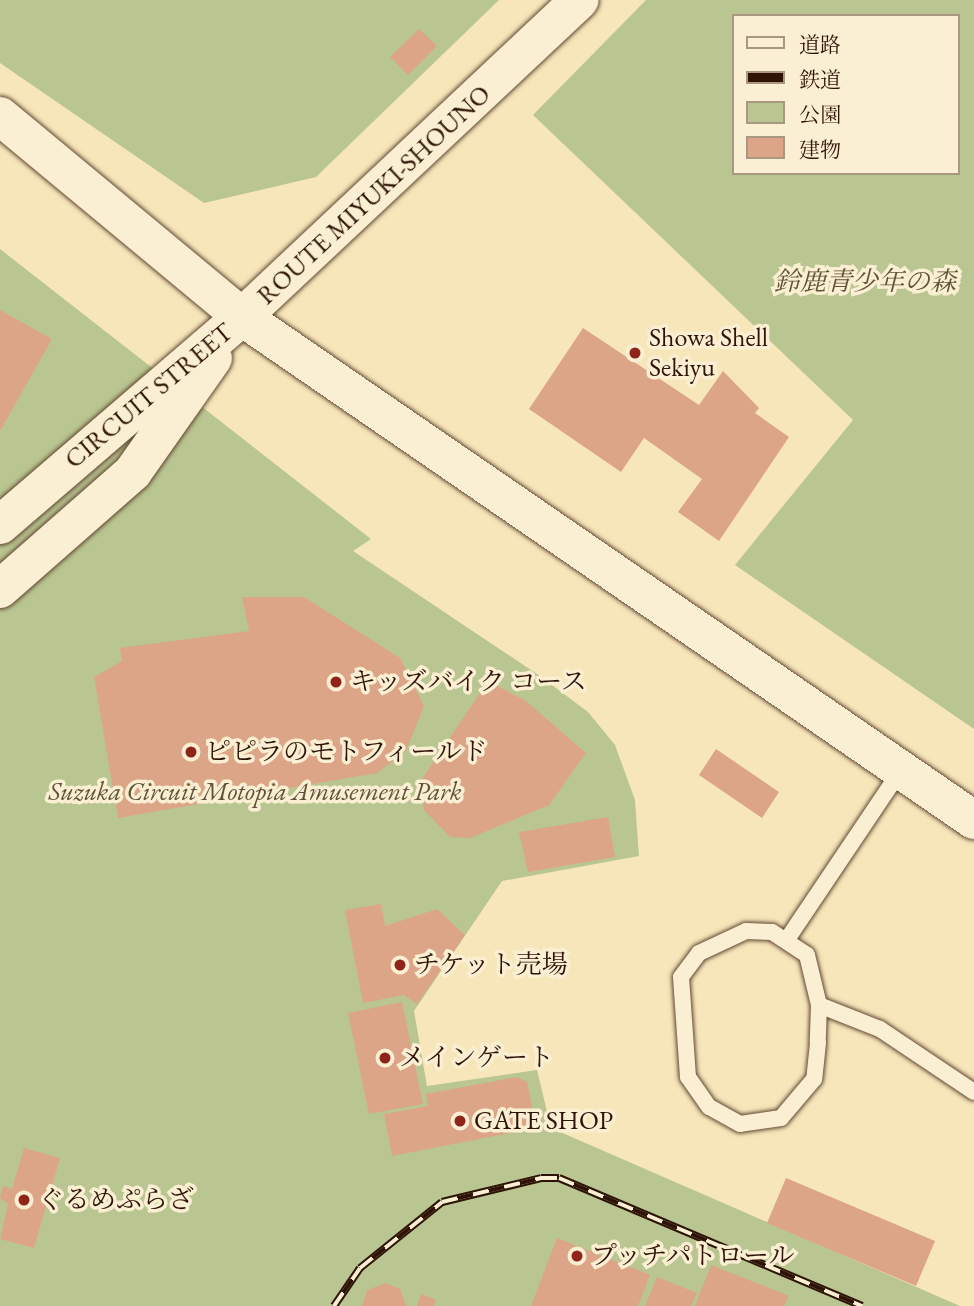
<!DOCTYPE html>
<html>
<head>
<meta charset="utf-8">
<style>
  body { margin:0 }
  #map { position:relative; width:974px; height:1306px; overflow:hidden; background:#f7e6ba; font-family:"EB Garamond","Noto Serif JP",serif }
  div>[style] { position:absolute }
  .green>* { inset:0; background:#bac691 }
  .building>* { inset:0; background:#dca587 }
  .roads { filter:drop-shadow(0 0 2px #624834) drop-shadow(0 0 2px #624834) }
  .lane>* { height:16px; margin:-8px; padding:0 8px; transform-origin:8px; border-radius:8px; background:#faefd2 }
  .secondary>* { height:38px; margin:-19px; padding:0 19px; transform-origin:19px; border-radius:19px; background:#faefd2 }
  .rail>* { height:8px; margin-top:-4px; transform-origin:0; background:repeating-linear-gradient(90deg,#faefd2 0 16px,#301307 0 32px); box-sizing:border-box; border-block:2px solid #301307 }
  .dots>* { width:19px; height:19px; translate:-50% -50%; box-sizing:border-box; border:4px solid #faefd2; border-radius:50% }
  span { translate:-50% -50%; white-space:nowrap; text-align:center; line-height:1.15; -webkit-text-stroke:7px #faefd2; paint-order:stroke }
  .street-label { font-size:26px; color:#301307 }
  .park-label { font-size:26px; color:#605237; font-style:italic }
  .poi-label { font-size:26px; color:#301307 }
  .left { translate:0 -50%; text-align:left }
  .legend { position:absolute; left:732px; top:14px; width:228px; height:161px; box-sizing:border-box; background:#faefd2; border:2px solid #a99781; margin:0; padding:9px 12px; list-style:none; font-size:21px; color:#301307 }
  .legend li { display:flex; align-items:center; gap:14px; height:35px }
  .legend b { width:35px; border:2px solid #a99781 }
</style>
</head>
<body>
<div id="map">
  <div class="green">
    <i style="clip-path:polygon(0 0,499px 0,316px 177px,204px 203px,0 63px)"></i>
    <i style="clip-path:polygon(evenodd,646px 0,974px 0,974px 729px,735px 565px,853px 420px,533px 115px,646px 0,734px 16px,958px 16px,958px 173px,734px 173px,734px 16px)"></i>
    <i style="clip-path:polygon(0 249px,371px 539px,353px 551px,540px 676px,588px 712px,615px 745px,635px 800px,639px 856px,502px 881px,414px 1011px,427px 1086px,537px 1070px,551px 1128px,960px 1306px,0 1306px)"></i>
  </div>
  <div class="building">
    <i style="clip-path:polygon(419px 29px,437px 46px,408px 75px,390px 57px)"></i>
    <i style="clip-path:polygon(0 310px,52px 339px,0 431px)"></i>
    <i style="clip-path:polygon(583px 328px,699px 405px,723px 371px,759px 408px,755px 413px,789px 437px,719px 541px,678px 512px,702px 479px,644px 438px,621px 472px,529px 409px)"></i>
    <i style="clip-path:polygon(242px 597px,304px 597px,400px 658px,424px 706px,406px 751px,377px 773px,118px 818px,94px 677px,122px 661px,120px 648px,249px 631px)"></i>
    <i style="clip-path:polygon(488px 681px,526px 701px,586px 753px,549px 805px,470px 838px,450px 837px,424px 810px,420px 782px)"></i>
    <i style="clip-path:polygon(716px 749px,779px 792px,762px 818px,699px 775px)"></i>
    <i style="clip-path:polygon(608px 817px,615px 857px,528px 872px,519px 832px)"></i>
    <i style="clip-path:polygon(381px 904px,385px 926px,437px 909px,465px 935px,417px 1004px,404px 995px,363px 1003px,345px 910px)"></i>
    <i style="clip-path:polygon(402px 1002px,423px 1104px,369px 1114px,348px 1013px)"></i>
    <i style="clip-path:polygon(517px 1077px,527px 1082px,536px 1128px,392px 1156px,384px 1114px,428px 1106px,426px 1094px)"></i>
    <i style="clip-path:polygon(24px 1148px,60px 1158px,34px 1248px,0 1239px,8px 1204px,0 1198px,3px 1186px,12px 1189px)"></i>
    <i style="clip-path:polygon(786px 1178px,935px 1241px,916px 1286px,767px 1223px)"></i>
    <i style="clip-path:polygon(557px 1238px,650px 1275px,638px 1306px,531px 1306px)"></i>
    <i style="clip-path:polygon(711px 1265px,789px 1296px,784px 1306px,695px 1306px)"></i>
    <i style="clip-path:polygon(657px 1277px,697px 1293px,691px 1306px,645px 1306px)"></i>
    <i style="clip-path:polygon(386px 1283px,400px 1289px,406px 1306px,362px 1306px,367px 1290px)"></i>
    <i style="clip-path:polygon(421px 1294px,436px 1300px,434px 1306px,417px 1306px)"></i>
  </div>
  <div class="roads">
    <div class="lane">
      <i style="left:746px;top:931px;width:26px;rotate:2deg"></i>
      <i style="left:772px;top:932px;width:42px;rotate:33.3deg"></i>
      <i style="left:807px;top:955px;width:51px;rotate:76.5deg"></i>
      <i style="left:819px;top:1005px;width:38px;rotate:92deg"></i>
      <i style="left:818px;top:1043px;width:36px;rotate:96deg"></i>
      <i style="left:814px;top:1079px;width:51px;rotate:130.2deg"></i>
      <i style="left:781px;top:1118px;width:41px;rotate:171.7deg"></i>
      <i style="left:740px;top:1124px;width:35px;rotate:-151deg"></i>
      <i style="left:709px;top:1107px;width:37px;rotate:-125deg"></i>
      <i style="left:688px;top:1077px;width:100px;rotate:-94deg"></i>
      <i style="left:681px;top:977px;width:30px;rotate:-53deg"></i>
      <i style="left:699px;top:953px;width:52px;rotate:-25.1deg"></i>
      <i style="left:788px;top:938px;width:202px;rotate:-56.1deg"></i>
      <i style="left:819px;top:1005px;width:66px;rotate:21.5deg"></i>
      <i style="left:880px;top:1029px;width:113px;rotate:33.8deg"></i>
    </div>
    <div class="secondary">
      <i style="left:0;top:116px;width:315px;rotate:39.7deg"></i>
      <i style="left:242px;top:317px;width:888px;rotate:34.5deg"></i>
      <i style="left:0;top:525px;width:319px;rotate:-40.7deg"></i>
      <i style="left:242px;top:317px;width:463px;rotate:-43.2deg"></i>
      <i style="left:0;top:589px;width:177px;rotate:-41.3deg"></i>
      <i style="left:133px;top:472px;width:139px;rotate:-54.9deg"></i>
    </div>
  </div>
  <div class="rail">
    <i style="left:334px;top:1306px;width:46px;rotate:-55.6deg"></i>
    <i style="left:360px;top:1268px;width:105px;rotate:-38.8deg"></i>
    <i style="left:442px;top:1202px;width:102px;rotate:-13.6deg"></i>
    <i style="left:541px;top:1178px;width:18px"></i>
    <i style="left:559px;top:1178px;width:329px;rotate:22.9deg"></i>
  </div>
  <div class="dots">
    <i style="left:635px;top:353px;background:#8f2418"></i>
    <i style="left:336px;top:682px;background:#8f2418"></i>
    <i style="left:191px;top:752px;background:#8f2418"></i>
    <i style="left:400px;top:965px;background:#8f2418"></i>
    <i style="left:385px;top:1058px;background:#8f2418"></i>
    <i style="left:460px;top:1121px;background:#8f2418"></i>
    <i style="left:24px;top:1200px;background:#8f2418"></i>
    <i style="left:577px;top:1256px;background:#8f2418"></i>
  </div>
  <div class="street-label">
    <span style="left:374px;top:195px;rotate:-43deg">ROUTE MIYUKI-SHOUNO</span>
    <span style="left:149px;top:396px;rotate:-40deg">CIRCUIT STREET</span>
  </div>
  <div class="park-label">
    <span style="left:865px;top:282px">鈴鹿青少年の森</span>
    <span style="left:255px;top:792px">Suzuka Circuit Motopia Amusement Park</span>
  </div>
  <div class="poi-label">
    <span class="left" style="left:649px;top:353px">Showa Shell<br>Sekiyu</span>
    <span class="left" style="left:350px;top:682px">キッズバイク コース</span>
    <span class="left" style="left:205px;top:752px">ピピラのモトフィールド</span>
    <span class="left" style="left:414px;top:965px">チケット売場</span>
    <span class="left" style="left:399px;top:1058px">メインゲート</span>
    <span class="left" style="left:474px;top:1121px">GATE SHOP</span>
    <span class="left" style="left:38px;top:1200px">ぐるめぷらざ</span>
    <span class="left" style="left:591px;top:1256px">プッチパトロール</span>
  </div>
  <ul class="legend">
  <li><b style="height:9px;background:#faefd2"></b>道路</li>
  <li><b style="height:9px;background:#301307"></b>鉄道</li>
  <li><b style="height:19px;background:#bac691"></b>公園</li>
  <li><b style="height:19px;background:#dca587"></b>建物</li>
  </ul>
</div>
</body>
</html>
